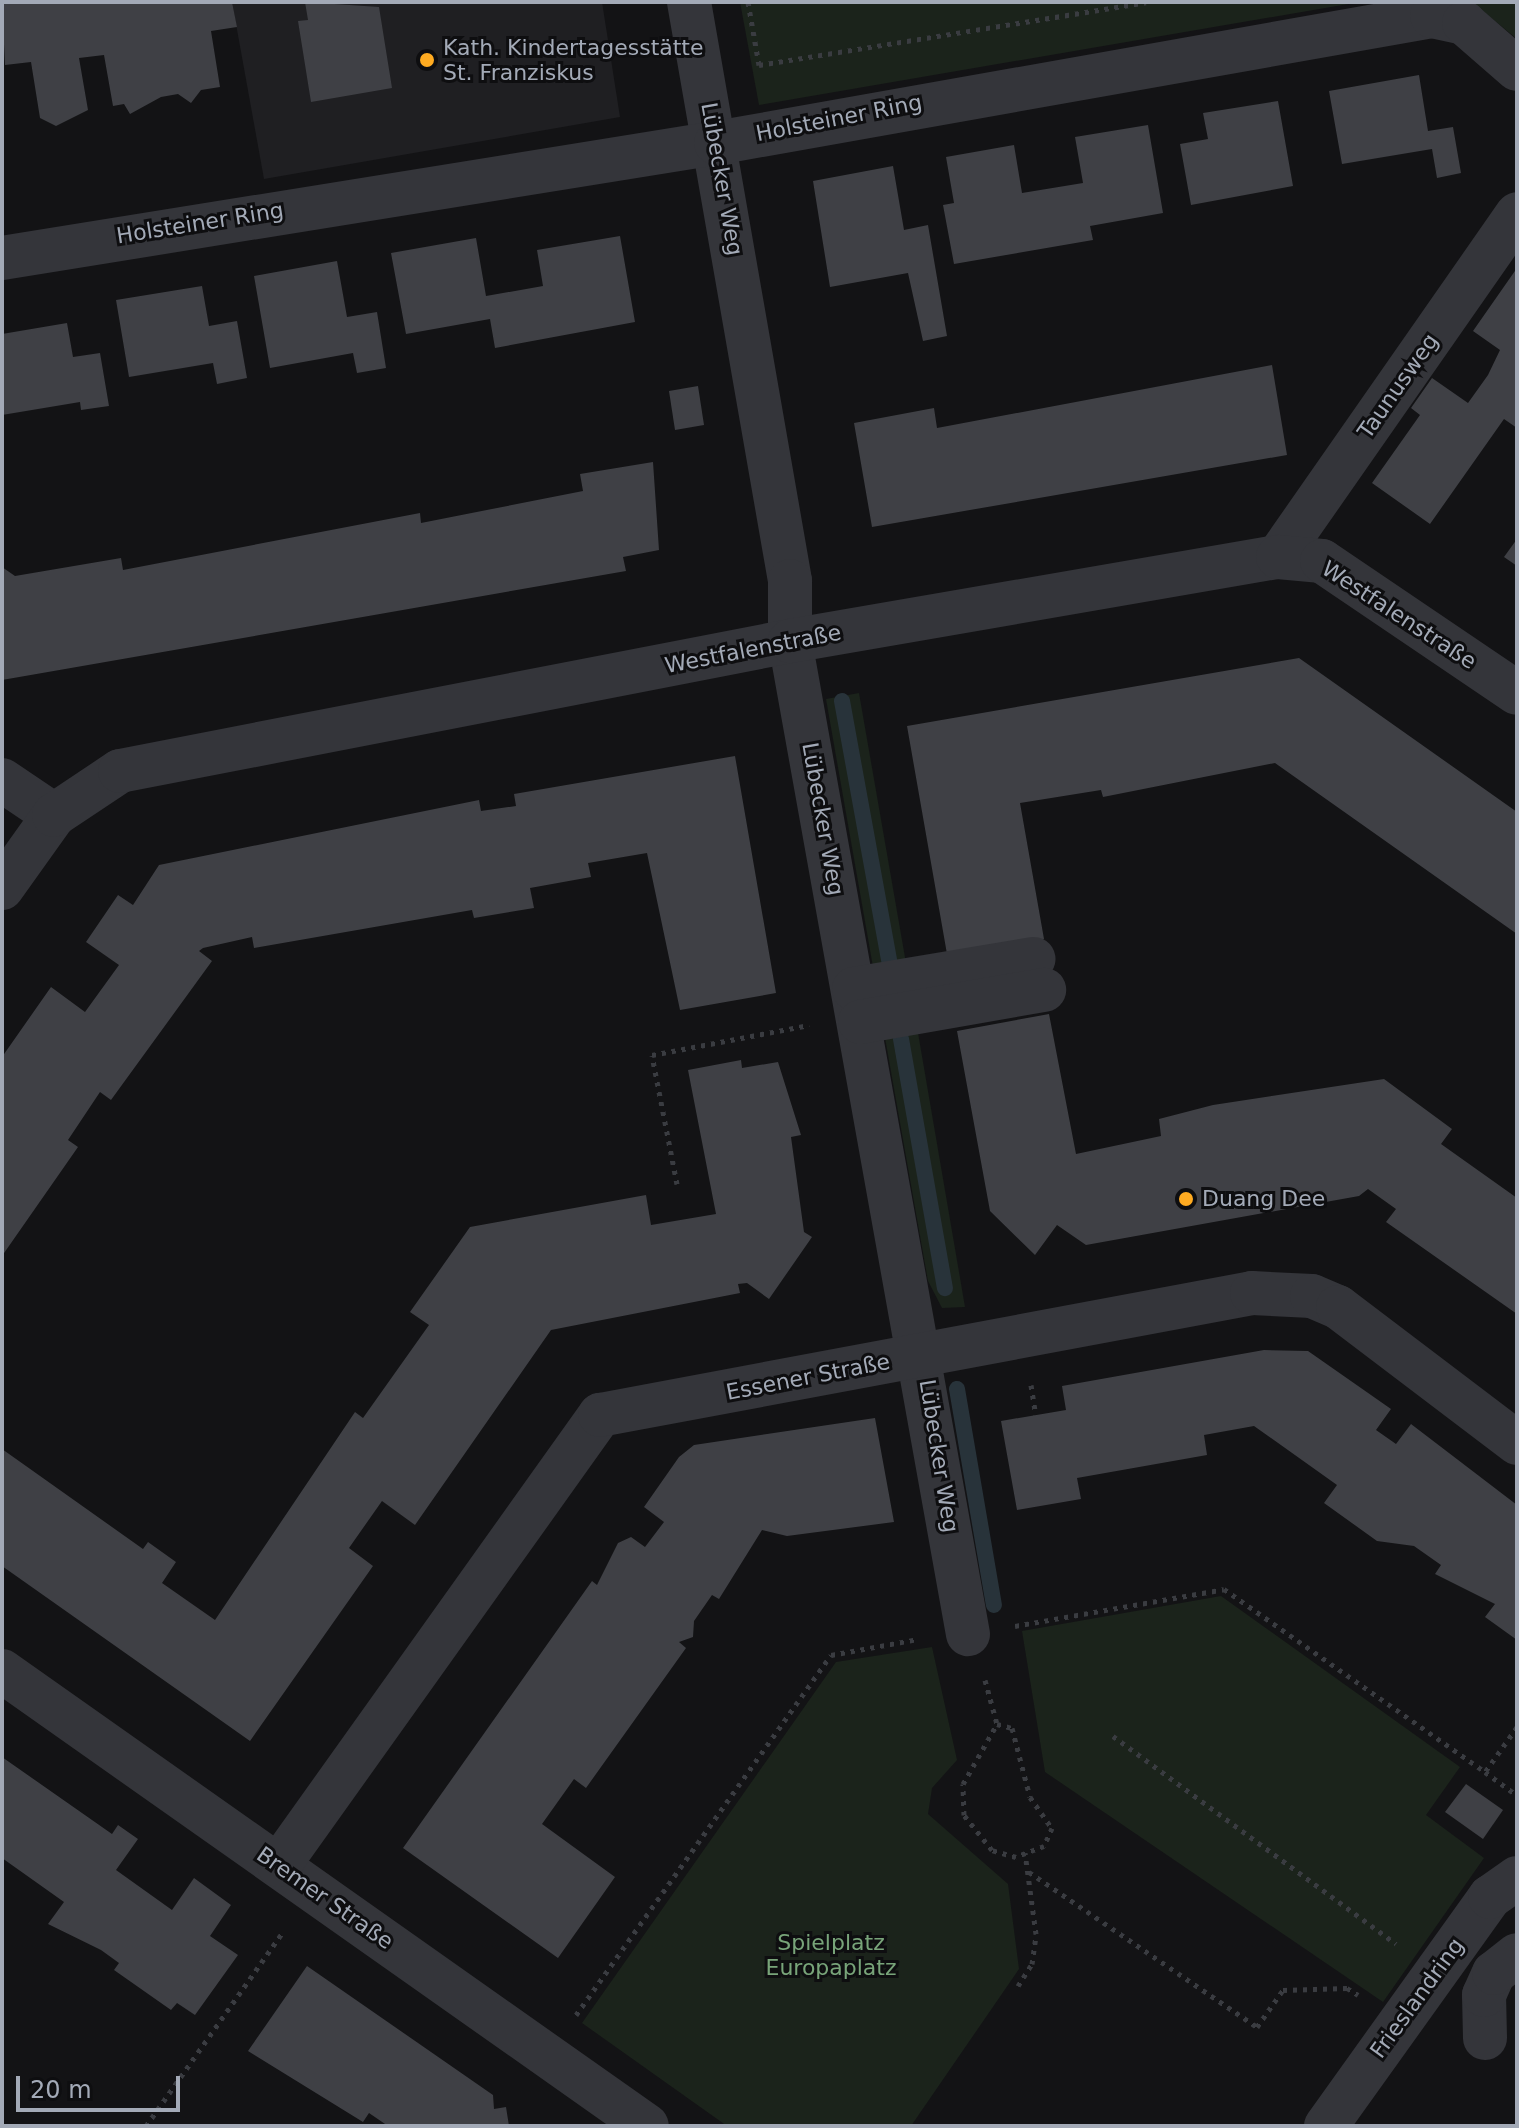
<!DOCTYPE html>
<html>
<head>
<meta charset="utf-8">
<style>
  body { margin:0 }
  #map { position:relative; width:1519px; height:2128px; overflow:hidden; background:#131315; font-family:"DejaVu Sans",sans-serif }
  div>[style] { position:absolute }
  .built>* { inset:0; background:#1f1f22 }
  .green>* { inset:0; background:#1b231b }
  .stream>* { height:16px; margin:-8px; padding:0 8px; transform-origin:8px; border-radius:8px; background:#28333a }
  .building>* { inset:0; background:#3f4045 }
  .path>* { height:5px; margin-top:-2.5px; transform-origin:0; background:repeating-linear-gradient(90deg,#3a3c41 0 4px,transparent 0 10px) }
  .minor>* { height:44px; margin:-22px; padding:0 22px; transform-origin:22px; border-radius:22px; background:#34353a }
  .dots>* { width:22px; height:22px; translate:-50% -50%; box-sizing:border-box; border:4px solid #0e0e10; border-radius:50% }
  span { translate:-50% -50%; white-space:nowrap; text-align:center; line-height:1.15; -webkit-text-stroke:6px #0e0e10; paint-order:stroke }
  .poi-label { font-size:22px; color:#a3aab7 }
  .left { translate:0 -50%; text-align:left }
  .street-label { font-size:22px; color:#a3aab7 }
  .park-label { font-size:22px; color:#78a479 }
  .frame { position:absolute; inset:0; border:4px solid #a3aab7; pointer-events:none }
  .scale { position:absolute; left:16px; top:2076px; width:164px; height:36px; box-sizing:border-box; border:4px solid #a3aab7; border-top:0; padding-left:10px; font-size:24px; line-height:28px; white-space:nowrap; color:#a3aab7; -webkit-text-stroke:6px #0e0e10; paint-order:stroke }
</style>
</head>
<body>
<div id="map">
  <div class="built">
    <i style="clip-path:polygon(232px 2px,602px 2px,620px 117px,264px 179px)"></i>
  </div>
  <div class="green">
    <i style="clip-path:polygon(740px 2px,1360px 2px,759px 105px)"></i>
    <i style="clip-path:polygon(1472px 2px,1517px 2px,1517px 39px,1495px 21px)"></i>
    <i style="clip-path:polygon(859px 693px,906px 963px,873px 967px,826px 699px)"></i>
    <i style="clip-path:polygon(917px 1027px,965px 1307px,942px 1308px,928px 1281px,884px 1032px)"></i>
    <i style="clip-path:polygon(1221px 1596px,1460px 1767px,1426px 1815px,1484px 1858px,1383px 2002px,1045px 1772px,1022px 1631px)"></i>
    <i style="clip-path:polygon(932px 1647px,957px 1760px,932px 1788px,928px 1814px,1008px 1884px,1019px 1969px,911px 2126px,727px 2126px,582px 2023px,836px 1662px)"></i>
  </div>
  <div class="stream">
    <i style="left:842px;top:701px;width:263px;rotate:79.7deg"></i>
    <i style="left:901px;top:1039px;width:253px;rotate:80deg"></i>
    <i style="left:957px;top:1389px;width:219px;rotate:80.3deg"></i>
  </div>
  <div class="building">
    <i style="clip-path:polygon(9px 2px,232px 2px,237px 27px,211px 31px,220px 87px,201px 90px,191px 103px,178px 94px,161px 97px,130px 114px,124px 104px,113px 106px,104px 55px,79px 58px,88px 110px,56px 126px,40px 118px,31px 62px,5px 65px,2px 3px)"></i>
    <i style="clip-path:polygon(305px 2px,379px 7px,392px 88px,311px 102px,298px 21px,308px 20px)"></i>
    <i style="clip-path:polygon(1419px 75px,1428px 131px,1453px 127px,1461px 173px,1437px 178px,1432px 149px,1342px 164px,1329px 91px)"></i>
    <i style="clip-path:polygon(1278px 101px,1293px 186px,1191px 205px,1180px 144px,1208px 139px,1203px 113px)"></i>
    <i style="clip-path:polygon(1148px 125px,1163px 213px,1090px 226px,1093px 240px,954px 264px,943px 205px,954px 203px,946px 157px,1014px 145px,1022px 193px,1083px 183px,1075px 137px)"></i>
    <i style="clip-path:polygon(893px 166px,904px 230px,928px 225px,947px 336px,923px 341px,908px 273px,830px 287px,813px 181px)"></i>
    <i style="clip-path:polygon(620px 236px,635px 322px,495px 348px,490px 319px,406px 334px,391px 253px,476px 238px,486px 296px,543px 286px,537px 250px)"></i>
    <i style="clip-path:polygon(337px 261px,347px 317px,377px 312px,386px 368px,357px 373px,353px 353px,270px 368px,254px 276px)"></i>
    <i style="clip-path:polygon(1517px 268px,1517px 428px,1504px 419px,1430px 524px,1372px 483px,1420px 415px,1411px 408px,1432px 378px,1468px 403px,1488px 375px,1500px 350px,1473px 331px)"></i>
    <i style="clip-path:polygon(202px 286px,209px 326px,237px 321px,247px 378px,217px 384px,213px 363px,129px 377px,116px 300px)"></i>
    <i style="clip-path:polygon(67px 323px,73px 357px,100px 353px,109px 406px,81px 410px,80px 402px,2px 415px,2px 334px)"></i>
    <i style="clip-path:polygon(1272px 365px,1287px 455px,872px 527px,854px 423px,934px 408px,937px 428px)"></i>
    <i style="clip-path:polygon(698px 386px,704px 425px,675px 430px,669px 391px)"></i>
    <i style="clip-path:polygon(653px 462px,659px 550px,623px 557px,626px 571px,2px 680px,2px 567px,15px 576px,121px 558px,123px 570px,420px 513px,421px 523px,583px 491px,580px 474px)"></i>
    <i style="clip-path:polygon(1517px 539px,1517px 566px,1504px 557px)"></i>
    <i style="clip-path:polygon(1299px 658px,1517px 812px,1517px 934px,1275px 763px,1103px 797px,1101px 790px,1020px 803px,1044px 939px,947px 954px,907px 726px)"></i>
    <i style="clip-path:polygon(735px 756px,776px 993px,680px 1010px,647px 853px,588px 863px,591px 877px,530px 888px,534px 908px,474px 918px,472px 910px,254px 948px,252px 937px,203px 948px,199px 951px,212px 961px,111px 1100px,100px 1092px,68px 1140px,78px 1147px,2px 1256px,2px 1057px,51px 987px,85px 1012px,119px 965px,86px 942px,118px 895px,133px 905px,159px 865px,479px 800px,481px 811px,516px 806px,514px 794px)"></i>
    <i style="clip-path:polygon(1049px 1014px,1076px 1154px,1161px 1136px,1159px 1119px,1213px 1105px,1384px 1079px,1452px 1129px,1441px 1144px,1517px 1198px,1517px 1314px,1386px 1222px,1396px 1209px,1368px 1189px,1359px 1196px,1086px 1245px,1057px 1225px,1035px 1255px,990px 1211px,957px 1031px)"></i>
    <i style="clip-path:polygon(741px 1060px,742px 1068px,778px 1062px,801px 1135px,791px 1137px,804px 1232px,812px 1237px,769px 1299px,747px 1283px,738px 1284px,740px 1293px,551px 1330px,415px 1525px,382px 1501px,349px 1548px,373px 1566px,250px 1741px,2px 1566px,2px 1449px,143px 1549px,148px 1542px,176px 1562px,162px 1583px,215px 1620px,355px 1412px,363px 1418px,429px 1325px,410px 1312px,470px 1227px,646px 1195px,651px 1225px,716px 1214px,688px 1070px)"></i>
    <i style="clip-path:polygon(1264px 1350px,1308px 1351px,1391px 1409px,1376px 1430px,1396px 1444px,1411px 1424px,1517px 1505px,1517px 1640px,1485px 1617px,1495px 1604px,1435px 1574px,1441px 1565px,1414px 1546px,1377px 1541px,1324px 1503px,1337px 1485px,1254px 1426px,1204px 1435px,1207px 1455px,1077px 1478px,1081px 1499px,1017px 1510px,1001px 1421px,1066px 1410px,1062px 1386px)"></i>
    <i style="clip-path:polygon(875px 1418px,894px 1522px,787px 1536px,762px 1530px,719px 1599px,712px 1595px,694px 1621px,693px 1637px,679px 1642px,686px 1648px,586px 1788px,574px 1779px,542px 1824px,615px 1877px,558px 1958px,403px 1848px,592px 1581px,597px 1585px,618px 1543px,631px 1537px,645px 1547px,664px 1522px,644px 1507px,679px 1457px,694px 1445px)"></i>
    <i style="clip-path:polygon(2px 1757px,112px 1834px,118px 1825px,138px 1839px,116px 1870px,172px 1910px,194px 1878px,231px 1905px,210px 1936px,238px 1955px,195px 2015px,177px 2003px,171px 2010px,114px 1970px,119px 1963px,101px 1950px,48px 1924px,64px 1902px,2px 1858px)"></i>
    <i style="clip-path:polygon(1466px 1784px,1503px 1810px,1483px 1839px,1445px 1812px)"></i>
    <i style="clip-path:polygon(307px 1966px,493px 2095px,494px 2109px,506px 2107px,509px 2126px,388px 2126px,369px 2113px,363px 2122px,248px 2051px)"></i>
  </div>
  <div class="path">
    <i style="left:748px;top:2px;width:64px;rotate:80.1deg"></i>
    <i style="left:759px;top:65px;width:392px;rotate:-9.2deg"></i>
    <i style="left:677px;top:1184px;width:131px;rotate:-101deg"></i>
    <i style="left:652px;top:1055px;width:160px;rotate:-10.8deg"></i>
    <i style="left:1031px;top:1385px;width:30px;rotate:81deg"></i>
    <i style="left:1015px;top:1626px;width:212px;rotate:-10deg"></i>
    <i style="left:1224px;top:1589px;width:319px;rotate:35deg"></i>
    <i style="left:985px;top:1680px;width:46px;rotate:74.7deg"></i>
    <i style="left:997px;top:1724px;width:16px;rotate:15deg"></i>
    <i style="left:1012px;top:1728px;width:71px;rotate:75.4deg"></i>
    <i style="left:1030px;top:1797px;width:38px;rotate:55deg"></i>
    <i style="left:1052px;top:1828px;width:20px;rotate:114deg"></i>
    <i style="left:1044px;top:1846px;width:30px;rotate:159deg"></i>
    <i style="left:1016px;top:1857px;width:25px;rotate:-164deg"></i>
    <i style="left:992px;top:1850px;width:45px;rotate:-128.7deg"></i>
    <i style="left:964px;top:1815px;width:31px;rotate:-92deg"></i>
    <i style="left:963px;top:1784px;width:69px;rotate:-60.5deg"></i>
    <i style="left:1517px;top:1727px;width:55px;rotate:125.4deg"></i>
    <i style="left:1485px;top:1772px;width:39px;rotate:36deg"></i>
    <i style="left:1113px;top:1736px;width:351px;rotate:36.3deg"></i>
    <i style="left:1029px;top:1872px;width:276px;rotate:34.2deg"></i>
    <i style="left:1257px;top:2027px;width:45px;rotate:-54.9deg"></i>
    <i style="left:1283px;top:1990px;width:64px;rotate:-1.8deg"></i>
    <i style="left:1347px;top:1988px;width:13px;rotate:32deg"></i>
    <i style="left:1018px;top:1986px;width:26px;rotate:-58deg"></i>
    <i style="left:1032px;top:1964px;width:30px;rotate:-82deg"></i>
    <i style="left:1036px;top:1934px;width:82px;rotate:-97.7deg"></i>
    <i style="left:576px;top:2015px;width:441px;rotate:-54.7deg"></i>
    <i style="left:831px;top:1655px;width:88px;rotate:-10.4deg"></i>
    <i style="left:146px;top:2126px;width:237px;rotate:-54.8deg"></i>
  </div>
  <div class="minor">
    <i style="left:689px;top:2px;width:588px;rotate:80.1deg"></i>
    <i style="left:790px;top:581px;width:60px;rotate:90deg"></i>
    <i style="left:790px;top:641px;width:1009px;rotate:79.84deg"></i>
    <i style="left:2px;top:258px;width:723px;rotate:-9.15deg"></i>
    <i style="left:716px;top:143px;width:727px;rotate:-10.06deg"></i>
    <i style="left:1432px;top:16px;width:33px;rotate:12deg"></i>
    <i style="left:1464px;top:23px;width:70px;rotate:41deg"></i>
    <i style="left:1278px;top:557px;width:418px;rotate:-55.1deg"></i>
    <i style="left:2px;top:780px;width:63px;rotate:33.9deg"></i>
    <i style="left:2px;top:888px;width:90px;rotate:-54.5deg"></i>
    <i style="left:54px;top:815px;width:79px;rotate:-33.7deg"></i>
    <i style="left:120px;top:771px;width:682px;rotate:-10.98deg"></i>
    <i style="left:790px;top:641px;width:495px;rotate:-9.8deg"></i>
    <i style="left:1278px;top:557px;width:44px;rotate:5.2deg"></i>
    <i style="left:1322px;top:561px;width:235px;rotate:34.1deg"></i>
    <i style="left:854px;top:989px;width:182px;rotate:-9.5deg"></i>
    <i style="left:860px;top:1022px;width:187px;rotate:-9.9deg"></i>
    <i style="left:2px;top:1671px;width:789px;rotate:35.2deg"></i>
    <i style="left:279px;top:1865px;width:553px;rotate:-54.5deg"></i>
    <i style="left:600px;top:1415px;width:663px;rotate:-10.6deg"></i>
    <i style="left:1252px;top:1293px;width:60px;rotate:2.9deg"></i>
    <i style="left:1312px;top:1296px;width:28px;rotate:23deg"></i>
    <i style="left:1338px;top:1307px;width:225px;rotate:37.2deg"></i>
    <i style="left:1485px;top:2038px;width:43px;rotate:-91.3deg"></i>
    <i style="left:1484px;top:1995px;width:24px;rotate:-66deg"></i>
    <i style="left:1494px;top:1973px;width:29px;rotate:-38deg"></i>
    <i style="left:1326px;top:2126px;width:282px;rotate:-54.4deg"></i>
    <i style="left:1490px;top:1897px;width:33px;rotate:-35deg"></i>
  </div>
  <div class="dots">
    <i style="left:427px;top:60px;background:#ffab21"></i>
    <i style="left:1186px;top:1199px;background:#ffab21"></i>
  </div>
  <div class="poi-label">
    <span class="left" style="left:443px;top:60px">Kath. Kindertagesstätte<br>St. Franziskus</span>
    <span class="left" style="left:1202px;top:1199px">Duang Dee</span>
  </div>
  <div class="street-label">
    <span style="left:839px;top:118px;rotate:-11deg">Holsteiner Ring</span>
    <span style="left:722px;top:179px;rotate:80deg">Lübecker Weg</span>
    <span style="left:200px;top:223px;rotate:-9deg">Holsteiner Ring</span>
    <span style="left:1398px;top:386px;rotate:-55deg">Taunusweg</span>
    <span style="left:1399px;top:615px;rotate:33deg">Westfalenstraße</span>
    <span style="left:753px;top:649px;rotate:-11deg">Westfalenstraße</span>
    <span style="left:823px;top:819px;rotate:80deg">Lübecker Weg</span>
    <span style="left:808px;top:1377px;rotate:-11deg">Essener Straße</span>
    <span style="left:939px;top:1456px;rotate:81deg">Lübecker Weg</span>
    <span style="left:325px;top:1898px;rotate:35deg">Bremer Straße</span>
    <span style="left:1417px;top:1998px;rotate:-54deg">Frieslandring</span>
  </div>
  <div class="park-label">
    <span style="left:831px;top:1955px">Spielplatz<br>Europaplatz</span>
  </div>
  <div class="frame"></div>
  <div class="scale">20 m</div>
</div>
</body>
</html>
